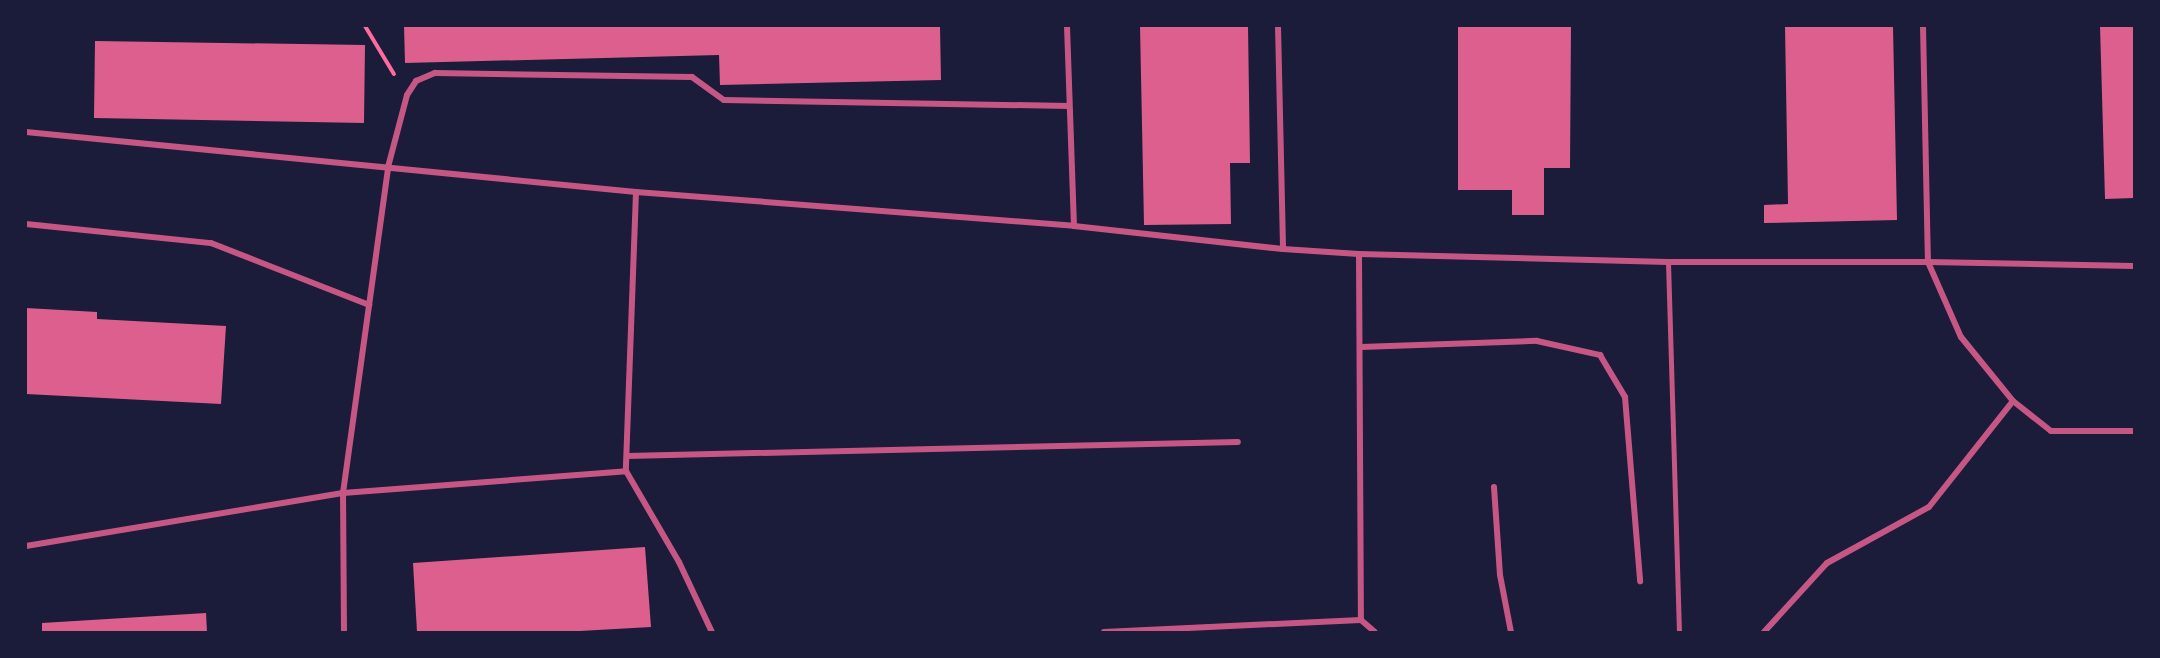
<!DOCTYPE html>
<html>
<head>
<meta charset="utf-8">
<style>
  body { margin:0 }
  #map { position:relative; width:2160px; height:658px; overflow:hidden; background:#1b1b3a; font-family:"Noto Serif",serif }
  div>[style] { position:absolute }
  .building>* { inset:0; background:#dd5f8e }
  .path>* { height:4px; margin:-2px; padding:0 2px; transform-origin:2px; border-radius:2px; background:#ff6b9d }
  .pedestrian>* { height:5px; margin:-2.5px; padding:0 2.5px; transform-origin:2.5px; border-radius:2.5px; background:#c65784 }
  .minor>* { height:6px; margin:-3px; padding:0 3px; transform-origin:3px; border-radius:3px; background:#c65784 }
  span { translate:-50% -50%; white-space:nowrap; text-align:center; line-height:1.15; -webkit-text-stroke:6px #1b1b3a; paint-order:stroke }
  .frame { position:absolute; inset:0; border:27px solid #1b1b3a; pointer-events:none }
</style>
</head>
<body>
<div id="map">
  <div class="building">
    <i style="clip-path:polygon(404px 26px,940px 26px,941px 80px,720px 85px,719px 55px,405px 63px)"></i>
    <i style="clip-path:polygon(1140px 26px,1248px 26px,1250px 163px,1230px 163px,1231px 224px,1144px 225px)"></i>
    <i style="clip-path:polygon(1458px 26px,1571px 26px,1570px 168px,1544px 168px,1544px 215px,1512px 215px,1512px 190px,1458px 190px)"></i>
    <i style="clip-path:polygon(1785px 26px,1893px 26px,1897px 220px,1764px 223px,1764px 205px,1788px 204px)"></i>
    <i style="clip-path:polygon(2100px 26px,2134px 26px,2134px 198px,2105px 199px)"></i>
    <i style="clip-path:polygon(95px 41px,365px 45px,364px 123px,94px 118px)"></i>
    <i style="clip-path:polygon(26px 308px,97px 312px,97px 319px,226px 326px,221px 404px,26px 394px)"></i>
    <i style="clip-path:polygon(645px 547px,651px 627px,562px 632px,417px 632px,413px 563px)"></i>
    <i style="clip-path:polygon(206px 613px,207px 632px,42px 632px,42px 623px)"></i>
  </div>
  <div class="path">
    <i style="left:365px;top:26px;width:56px;rotate:58.9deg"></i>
  </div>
  <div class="pedestrian">
    <i style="left:1668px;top:262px;width:370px;rotate:88.3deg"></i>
  </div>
  <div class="minor">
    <i style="left:1067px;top:26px;width:200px;rotate:88deg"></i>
    <i style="left:1278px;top:26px;width:223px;rotate:88.7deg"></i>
    <i style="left:1923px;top:26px;width:236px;rotate:88.8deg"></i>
    <i style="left:1928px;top:262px;width:82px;rotate:66.3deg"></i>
    <i style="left:1961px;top:337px;width:82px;rotate:50.9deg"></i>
    <i style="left:2013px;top:401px;width:48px;rotate:38.3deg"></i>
    <i style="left:2051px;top:431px;width:83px"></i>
    <i style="left:26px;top:132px;width:613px;rotate:5.62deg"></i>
    <i style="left:636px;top:192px;width:439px;rotate:4.4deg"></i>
    <i style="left:1074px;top:226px;width:210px;rotate:6.3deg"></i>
    <i style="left:1283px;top:249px;width:76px;rotate:3.8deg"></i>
    <i style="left:1359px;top:254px;width:309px;rotate:1.5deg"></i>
    <i style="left:1668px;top:262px;width:260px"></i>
    <i style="left:1928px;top:262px;width:206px;rotate:1.1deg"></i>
    <i style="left:636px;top:192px;width:279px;rotate:92.1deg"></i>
    <i style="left:626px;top:471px;width:105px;rotate:59.8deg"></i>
    <i style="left:679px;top:562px;width:77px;rotate:64.8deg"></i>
    <i style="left:26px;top:224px;width:186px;rotate:5.9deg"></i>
    <i style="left:211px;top:243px;width:170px;rotate:21.4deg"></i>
    <i style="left:1359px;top:254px;width:366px;rotate:89.7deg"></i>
    <i style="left:1361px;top:620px;width:18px;rotate:41deg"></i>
    <i style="left:1361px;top:347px;width:176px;rotate:-2deg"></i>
    <i style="left:1537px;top:341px;width:65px;rotate:12.5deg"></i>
    <i style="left:1600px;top:355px;width:49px;rotate:59.2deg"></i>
    <i style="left:1625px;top:397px;width:185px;rotate:85.3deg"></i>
    <i style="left:627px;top:456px;width:611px;rotate:-1.31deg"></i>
    <i style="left:1494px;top:487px;width:88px;rotate:86.1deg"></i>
    <i style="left:1500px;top:575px;width:58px;rotate:79.1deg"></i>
    <i style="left:26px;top:546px;width:321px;rotate:-9.5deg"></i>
    <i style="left:343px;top:493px;width:284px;rotate:-4.4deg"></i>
    <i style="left:344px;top:632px;width:139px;rotate:-90.4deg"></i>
    <i style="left:343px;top:493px;width:329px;rotate:-82.1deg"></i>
    <i style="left:388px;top:167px;width:74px;rotate:-75.2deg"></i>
    <i style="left:407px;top:95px;width:17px;rotate:-57deg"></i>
    <i style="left:416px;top:81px;width:21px;rotate:-23deg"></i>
    <i style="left:435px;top:73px;width:257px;rotate:0.9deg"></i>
    <i style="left:692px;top:77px;width:39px;rotate:36deg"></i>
    <i style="left:724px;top:100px;width:345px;rotate:1deg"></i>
    <i style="left:1104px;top:632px;width:257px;rotate:-2.7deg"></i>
    <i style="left:1764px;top:632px;width:93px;rotate:-47.6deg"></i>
    <i style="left:1827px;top:563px;width:116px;rotate:-28.8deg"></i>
    <i style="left:1929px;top:507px;width:135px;rotate:-51.6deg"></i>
  </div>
  <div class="frame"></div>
</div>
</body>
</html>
